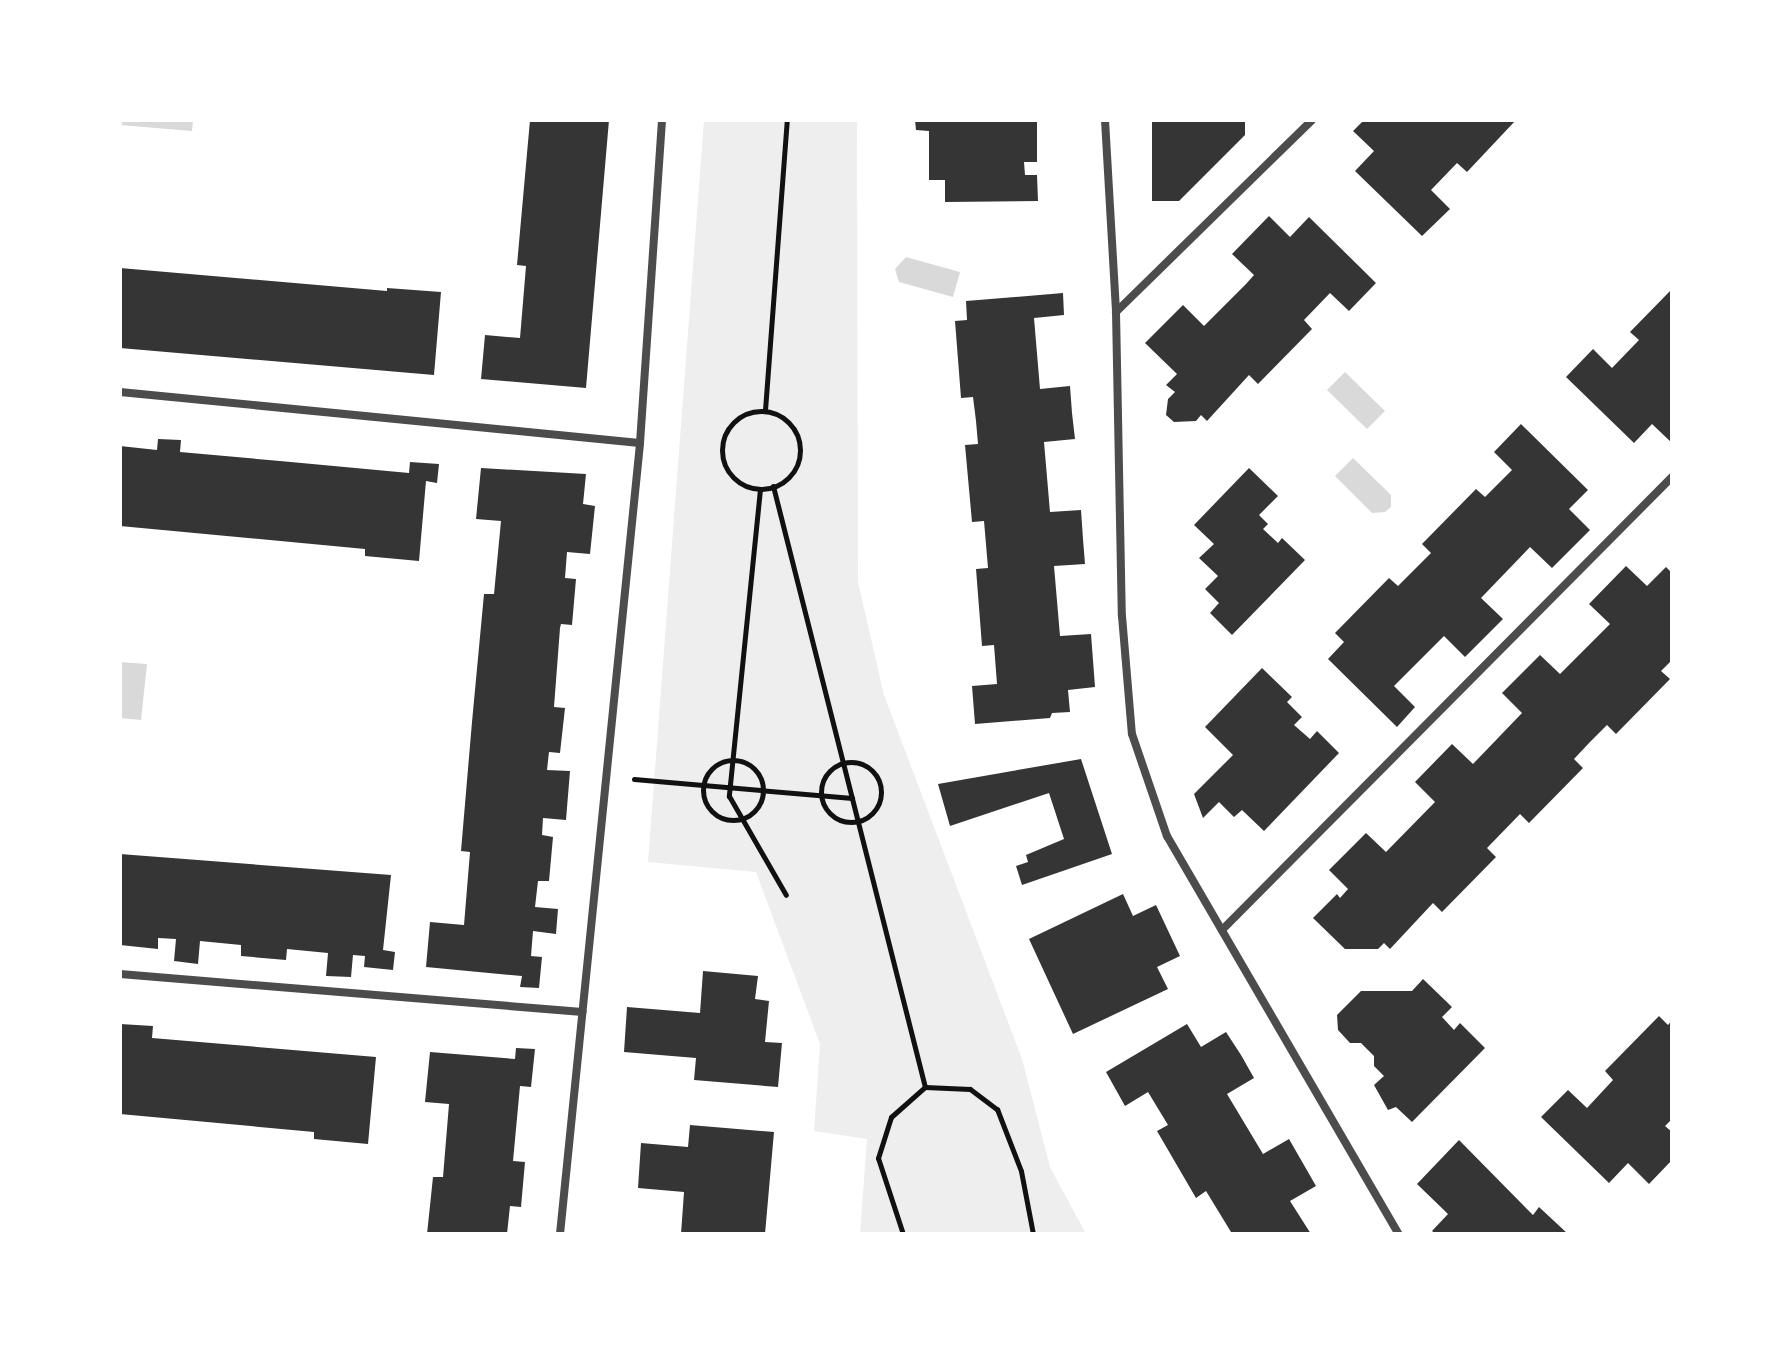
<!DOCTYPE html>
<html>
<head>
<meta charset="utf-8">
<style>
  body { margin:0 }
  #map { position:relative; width:1792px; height:1354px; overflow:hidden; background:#fff; font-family:Helvetica,sans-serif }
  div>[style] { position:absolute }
  .green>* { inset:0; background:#eee }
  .water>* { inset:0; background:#d9d9d9 }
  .building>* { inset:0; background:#353535 }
  .path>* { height:5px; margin:-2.5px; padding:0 2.5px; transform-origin:2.5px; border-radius:2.5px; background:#111 }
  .path>.ring { margin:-2.5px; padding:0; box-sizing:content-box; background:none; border:5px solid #111; border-radius:50% }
  .minor>* { height:8px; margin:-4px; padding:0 4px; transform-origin:4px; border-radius:4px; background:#4c4c4c }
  span { translate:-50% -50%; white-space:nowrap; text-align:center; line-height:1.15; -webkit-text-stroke:6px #fff; paint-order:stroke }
  .frame { position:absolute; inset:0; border:122px solid #fff; pointer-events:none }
</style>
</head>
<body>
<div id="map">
  <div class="green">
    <i style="clip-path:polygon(704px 120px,857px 120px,858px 582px,884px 695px,1022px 1059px,1050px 1167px,1086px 1234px,860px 1234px,867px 1139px,814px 1131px,820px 1044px,756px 872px,648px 862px)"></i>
  </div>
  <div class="water">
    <i style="clip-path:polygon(120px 120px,193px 120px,192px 131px,120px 125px)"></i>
    <i style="clip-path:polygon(906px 257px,960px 272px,953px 297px,899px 282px,895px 269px)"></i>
    <i style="clip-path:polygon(1345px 372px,1385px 411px,1367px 429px,1327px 390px)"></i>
    <i style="clip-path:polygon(1353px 458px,1391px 495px,1391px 507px,1385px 512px,1372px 513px,1335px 476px)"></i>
    <i style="clip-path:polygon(120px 662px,147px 664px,141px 720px,120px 718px)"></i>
  </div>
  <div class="building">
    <i style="clip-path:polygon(530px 120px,609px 120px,586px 388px,481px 379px,485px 335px,520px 338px,526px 266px,517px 265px)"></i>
    <i style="clip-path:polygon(915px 120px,1037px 120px,1037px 162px,1024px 162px,1025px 175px,1037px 175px,1038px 201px,945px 202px,945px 180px,929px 180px,929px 131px,916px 130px)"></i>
    <i style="clip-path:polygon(1152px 120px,1245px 120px,1245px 135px,1179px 201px,1152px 201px)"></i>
    <i style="clip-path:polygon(1364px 120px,1516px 120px,1467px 172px,1457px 163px,1431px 190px,1450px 209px,1422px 236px,1355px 171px,1374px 151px,1353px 131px)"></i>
    <i style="clip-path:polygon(1269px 216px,1290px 237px,1309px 217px,1376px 283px,1349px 311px,1330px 293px,1304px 320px,1312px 329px,1258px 384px,1249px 375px,1207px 421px,1201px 415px,1196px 421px,1174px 422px,1166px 415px,1168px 399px,1175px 392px,1166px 385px,1177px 374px,1145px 343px,1183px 305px,1204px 326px,1246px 284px,1254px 275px,1232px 254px)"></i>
    <i style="clip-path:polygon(120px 268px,387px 291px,387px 288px,441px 292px,434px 375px,120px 348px)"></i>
    <i style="clip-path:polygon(1672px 289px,1672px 443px,1652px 424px,1634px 443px,1566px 377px,1593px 349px,1612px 368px,1639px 340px,1630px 332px)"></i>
    <i style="clip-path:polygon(1063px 293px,1064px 315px,1034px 318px,1040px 389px,1070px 386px,1072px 413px,1075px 439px,1044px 442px,1050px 512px,1081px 510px,1083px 539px,1085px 564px,1054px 566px,1060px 636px,1091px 634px,1095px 687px,1068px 690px,1070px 712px,1052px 713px,1050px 718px,975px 724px,972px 686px,997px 684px,994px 645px,982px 646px,976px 569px,988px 568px,984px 521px,972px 522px,965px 445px,978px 444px,976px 421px,973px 397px,961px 398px,955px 321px,967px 320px,966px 301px)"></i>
    <i style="clip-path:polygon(1521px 424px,1588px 490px,1569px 509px,1590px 530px,1552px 568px,1530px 547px,1481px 598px,1503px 619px,1465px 657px,1444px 636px,1394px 686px,1415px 707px,1397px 727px,1328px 659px,1344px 642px,1335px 633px,1389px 578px,1398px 586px,1431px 553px,1422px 544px,1476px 489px,1485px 497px,1512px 470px,1494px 452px)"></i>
    <i style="clip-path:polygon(158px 439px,181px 440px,180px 452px,280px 461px,409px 473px,410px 462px,439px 464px,437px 483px,426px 481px,419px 561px,365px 556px,365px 549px,120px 526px,120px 446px,157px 450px)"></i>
    <i style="clip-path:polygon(481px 468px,586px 474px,583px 504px,595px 506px,590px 554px,567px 552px,565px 578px,576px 579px,572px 625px,561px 624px,560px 628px,554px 707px,565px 708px,560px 753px,549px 752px,547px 770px,570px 771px,566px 820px,543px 818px,542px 835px,553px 837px,549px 881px,538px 881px,535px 907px,558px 909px,556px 934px,533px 931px,531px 956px,542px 957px,539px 988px,520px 987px,522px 976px,426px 967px,430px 922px,464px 925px,470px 852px,461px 851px,472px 722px,484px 594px,494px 594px,501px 521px,476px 519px)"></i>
    <i style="clip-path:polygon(1249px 468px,1278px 496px,1259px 515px,1268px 524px,1263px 529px,1278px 543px,1282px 538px,1305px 560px,1232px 635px,1210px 613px,1219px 603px,1205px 589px,1218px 576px,1199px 558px,1214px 544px,1194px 525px)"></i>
    <i style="clip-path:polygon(1626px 566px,1647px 586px,1666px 567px,1672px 573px,1672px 660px,1661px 671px,1670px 679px,1616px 734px,1607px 725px,1590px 742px,1574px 759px,1583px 768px,1529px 823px,1520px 814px,1487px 848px,1496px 857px,1442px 912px,1433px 903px,1390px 949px,1384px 943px,1378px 949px,1345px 949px,1313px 918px,1337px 894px,1340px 898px,1348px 889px,1329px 870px,1366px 833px,1386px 852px,1435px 802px,1415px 782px,1452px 744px,1473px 764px,1522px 713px,1502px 693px,1540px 655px,1560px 674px,1610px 624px,1589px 604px)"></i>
    <i style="clip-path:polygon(1262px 668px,1292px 697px,1287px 702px,1302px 717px,1294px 725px,1310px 739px,1317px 731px,1339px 753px,1264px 831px,1242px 810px,1234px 817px,1219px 802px,1203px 818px,1194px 794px,1233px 755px,1205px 727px)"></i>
    <i style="clip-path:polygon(1081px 759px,1112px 854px,1022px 885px,1016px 866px,1028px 862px,1026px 855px,1064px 839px,1049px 793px,950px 826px,938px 784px)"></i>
    <i style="clip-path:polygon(120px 854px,391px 875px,383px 950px,395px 952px,393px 970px,364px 967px,365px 956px,353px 955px,351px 977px,326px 976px,328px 953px,287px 949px,286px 960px,241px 956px,241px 945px,200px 941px,198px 964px,174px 961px,176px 939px,158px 938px,158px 949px,120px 945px)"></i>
    <i style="clip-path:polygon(1123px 894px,1133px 916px,1156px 905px,1180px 956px,1157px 967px,1168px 989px,1073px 1034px,1029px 939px)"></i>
    <i style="clip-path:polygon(703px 971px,758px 976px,755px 999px,769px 1001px,765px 1042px,782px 1043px,778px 1087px,694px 1080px,696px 1058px,624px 1052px,627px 1007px,700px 1013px)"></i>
    <i style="clip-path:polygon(1423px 979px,1452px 1007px,1442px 1017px,1454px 1030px,1460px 1023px,1485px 1048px,1412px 1122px,1396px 1107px,1388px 1110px,1374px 1085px,1384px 1076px,1374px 1066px,1374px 1056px,1361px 1043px,1350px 1043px,1338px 1030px,1337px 1015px,1361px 991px,1412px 991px)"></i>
    <i style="clip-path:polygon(1659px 1016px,1668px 1025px,1672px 1020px,1672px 1119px,1665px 1126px,1672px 1132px,1672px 1160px,1649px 1184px,1628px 1163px,1609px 1183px,1541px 1117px,1568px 1090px,1587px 1108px,1613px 1080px,1605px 1071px)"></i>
    <i style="clip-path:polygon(120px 1024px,153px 1026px,152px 1038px,376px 1057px,368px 1144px,314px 1139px,314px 1132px,120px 1114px)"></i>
    <i style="clip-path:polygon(1187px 1024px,1201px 1047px,1226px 1032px,1241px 1055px,1254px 1078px,1227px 1094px,1263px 1154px,1289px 1139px,1316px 1186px,1290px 1201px,1311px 1234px,1228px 1234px,1231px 1232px,1206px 1191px,1196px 1198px,1157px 1131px,1168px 1125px,1148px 1092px,1125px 1106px,1106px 1072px)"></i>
    <i style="clip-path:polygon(516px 1048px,535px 1049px,531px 1087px,520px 1086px,513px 1161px,525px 1162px,521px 1207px,510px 1206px,507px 1234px,427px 1234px,433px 1177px,443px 1177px,449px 1104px,425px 1102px,430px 1052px,515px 1059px)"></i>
    <i style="clip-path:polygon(690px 1125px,774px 1132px,765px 1234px,681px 1234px,684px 1192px,638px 1188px,641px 1143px,688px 1147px)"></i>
    <i style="clip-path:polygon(1459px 1140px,1533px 1215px,1539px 1207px,1568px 1234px,1436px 1234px,1432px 1231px,1448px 1214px,1417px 1184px)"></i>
  </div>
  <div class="path">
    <i style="left:765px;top:410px;width:291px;rotate:-85.7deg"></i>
    <i class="ring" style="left:722px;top:411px;width:73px;height:73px"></i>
    <i style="left:773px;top:486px;width:620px;rotate:75.81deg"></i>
    <i style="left:760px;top:489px;width:309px;rotate:95.8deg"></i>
    <i style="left:729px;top:796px;width:114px;rotate:60.1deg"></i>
    <i class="ring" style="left:703px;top:760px;width:55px;height:55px"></i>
    <i class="ring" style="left:821px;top:762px;width:55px;height:55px"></i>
    <i style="left:634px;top:779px;width:219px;rotate:5deg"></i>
    <i style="left:903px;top:1234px;width:80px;rotate:-108.2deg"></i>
    <i style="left:878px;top:1158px;width:43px;rotate:-72.4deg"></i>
    <i style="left:891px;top:1117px;width:45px;rotate:-41.4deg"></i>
    <i style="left:925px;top:1087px;width:45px;rotate:2.5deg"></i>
    <i style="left:970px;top:1089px;width:34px;rotate:37deg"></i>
    <i style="left:997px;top:1109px;width:66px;rotate:68.8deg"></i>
    <i style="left:1021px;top:1171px;width:64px;rotate:79.2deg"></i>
  </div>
  <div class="minor">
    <i style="left:1105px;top:120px;width:192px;rotate:86.7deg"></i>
    <i style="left:1116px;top:312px;width:304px;rotate:88.9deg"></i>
    <i style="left:1122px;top:616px;width:118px;rotate:85.2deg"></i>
    <i style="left:1132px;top:734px;width:108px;rotate:71.1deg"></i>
    <i style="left:1167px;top:836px;width:461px;rotate:59.8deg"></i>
    <i style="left:1116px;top:312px;width:274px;rotate:-44.4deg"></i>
    <i style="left:120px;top:392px;width:522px;rotate:5.6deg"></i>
    <i style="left:1222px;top:930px;width:639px;rotate:-45.19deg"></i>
    <i style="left:120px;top:974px;width:464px;rotate:4.7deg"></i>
    <i style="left:560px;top:1234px;width:795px;rotate:-84.22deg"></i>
    <i style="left:640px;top:443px;width:324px;rotate:-86.1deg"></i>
  </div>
  <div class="frame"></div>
</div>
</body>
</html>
